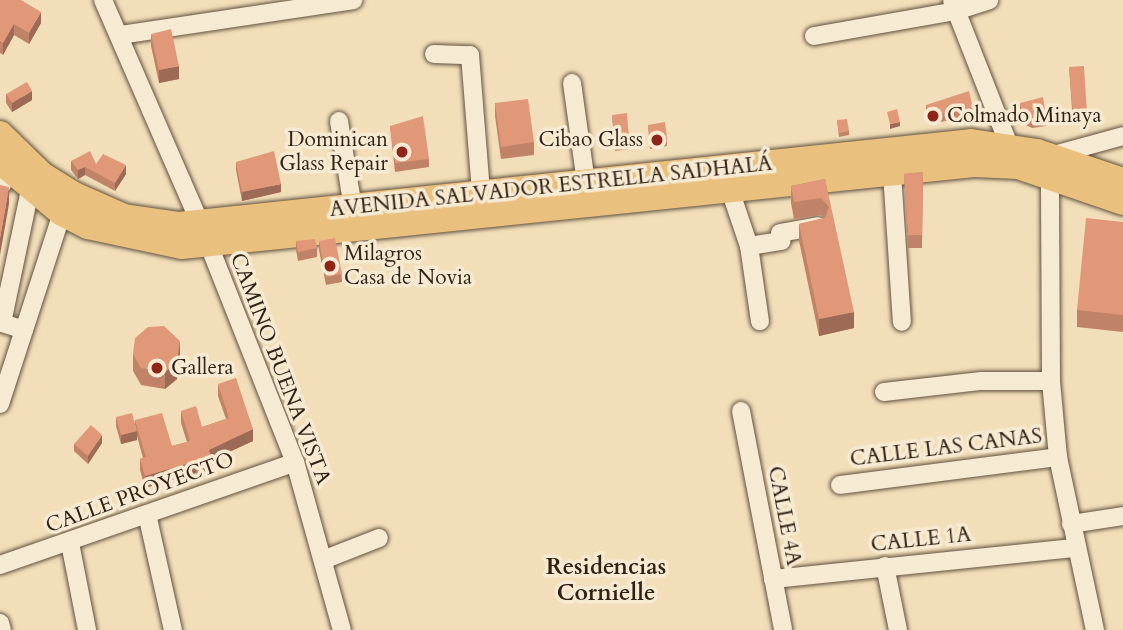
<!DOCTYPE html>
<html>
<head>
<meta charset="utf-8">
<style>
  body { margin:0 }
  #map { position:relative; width:1123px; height:630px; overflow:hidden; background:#f2dfba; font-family:Cardo,serif }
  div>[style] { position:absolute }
  .roads { filter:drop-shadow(0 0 2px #62513f) drop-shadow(0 0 2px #62513f) }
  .minor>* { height:18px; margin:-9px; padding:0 9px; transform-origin:9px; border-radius:9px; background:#f7ead2 }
  .highway>* { height:26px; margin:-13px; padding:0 13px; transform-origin:13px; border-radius:13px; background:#e9c07d }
  .wall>* { inset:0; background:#c18368 }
  .shaded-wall>* { inset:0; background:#9d6a55 }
  .building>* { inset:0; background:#e09879 }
  .dots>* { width:19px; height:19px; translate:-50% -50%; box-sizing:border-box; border:4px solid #f7ead2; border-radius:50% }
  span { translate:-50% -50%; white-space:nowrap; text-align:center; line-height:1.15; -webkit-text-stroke:7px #f7ead2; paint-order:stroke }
  .poi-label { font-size:21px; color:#322216 }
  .left { translate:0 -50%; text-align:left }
  .right { translate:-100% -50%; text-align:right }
  .street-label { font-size:21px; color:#322216 }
  .neighbourhood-label { font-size:23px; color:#322216; font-weight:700 }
</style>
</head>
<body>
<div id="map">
  <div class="roads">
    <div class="minor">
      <i style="left:103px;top:0;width:245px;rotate:66.5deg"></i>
      <i style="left:201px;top:225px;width:255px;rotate:68.4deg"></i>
      <i style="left:295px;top:462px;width:174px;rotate:74.4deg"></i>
      <i style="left:952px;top:0;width:164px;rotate:68.6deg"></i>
      <i style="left:120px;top:35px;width:236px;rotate:-8.5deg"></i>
      <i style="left:814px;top:36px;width:144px;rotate:-10deg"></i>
      <i style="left:956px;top:11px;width:35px;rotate:-18deg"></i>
      <i style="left:434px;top:54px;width:36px;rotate:2deg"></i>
      <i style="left:470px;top:55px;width:138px;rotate:85.4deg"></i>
      <i style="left:572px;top:83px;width:108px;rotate:82deg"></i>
      <i style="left:339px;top:121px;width:88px;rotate:80.9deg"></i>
      <i style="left:892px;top:173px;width:149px;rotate:86.2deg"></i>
      <i style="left:0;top:185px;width:2px"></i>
      <i style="left:730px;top:190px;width:59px;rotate:71.3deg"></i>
      <i style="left:749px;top:246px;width:76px;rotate:81.7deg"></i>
      <i style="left:780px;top:233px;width:39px;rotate:-10deg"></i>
      <i style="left:749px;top:246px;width:33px;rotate:-9deg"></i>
      <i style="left:24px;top:330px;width:23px;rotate:-162deg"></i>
      <i style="left:2px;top:323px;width:136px;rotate:-78.1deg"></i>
      <i style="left:884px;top:392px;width:98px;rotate:-6.5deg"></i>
      <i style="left:981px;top:381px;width:70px"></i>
      <i style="left:0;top:404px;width:201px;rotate:-72deg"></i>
      <i style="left:741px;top:411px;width:223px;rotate:79.1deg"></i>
      <i style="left:840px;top:485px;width:220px;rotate:-7.3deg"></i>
      <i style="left:147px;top:514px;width:119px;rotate:77.4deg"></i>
      <i style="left:1071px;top:524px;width:53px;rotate:-8.7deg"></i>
      <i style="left:70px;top:543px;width:89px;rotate:78.9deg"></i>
      <i style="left:323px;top:560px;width:60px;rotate:-21.4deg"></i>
      <i style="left:0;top:565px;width:312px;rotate:-19.2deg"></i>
      <i style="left:885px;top:566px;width:65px;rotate:78.5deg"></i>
      <i style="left:773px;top:579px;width:303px;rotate:-5.9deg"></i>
      <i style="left:0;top:623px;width:7px;rotate:74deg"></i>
      <i style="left:1095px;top:630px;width:177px;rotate:-102.1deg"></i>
      <i style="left:1058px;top:457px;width:76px;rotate:-95.3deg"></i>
      <i style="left:1051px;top:381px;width:225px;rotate:-90.3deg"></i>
      <i style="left:1050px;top:156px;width:76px;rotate:-15.3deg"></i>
    </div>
    <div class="highway">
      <i style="left:0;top:134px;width:59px;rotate:44.3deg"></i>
      <i style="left:42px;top:175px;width:38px;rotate:32deg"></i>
      <i style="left:74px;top:195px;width:55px;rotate:23.7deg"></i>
      <i style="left:124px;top:217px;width:56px;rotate:8.3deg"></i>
      <i style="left:179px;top:225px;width:796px;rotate:-5.98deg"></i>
      <i style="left:971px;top:142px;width:67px;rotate:8.6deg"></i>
      <i style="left:1037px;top:152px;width:91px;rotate:18.6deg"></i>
      <i style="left:0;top:161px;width:81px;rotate:40deg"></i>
      <i style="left:62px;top:213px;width:29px;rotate:27deg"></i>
      <i style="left:88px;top:226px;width:96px;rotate:12deg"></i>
      <i style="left:182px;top:246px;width:796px;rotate:-5.91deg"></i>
      <i style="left:974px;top:164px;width:44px;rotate:2.6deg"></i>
      <i style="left:1018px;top:166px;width:111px;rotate:18.9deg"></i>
    </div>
  </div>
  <div class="wall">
    <i style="clip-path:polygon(0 0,41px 23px,29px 44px,14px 35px,3px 55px,0 53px)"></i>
    <i style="clip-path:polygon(151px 34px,179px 79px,159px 83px,151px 46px)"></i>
    <i style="clip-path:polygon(1069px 67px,1087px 113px,1087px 122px,1073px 123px)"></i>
    <i style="clip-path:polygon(6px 94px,32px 100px,12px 112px,6px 103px)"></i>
    <i style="clip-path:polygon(495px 103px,534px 142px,534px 155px,501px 159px,495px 116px)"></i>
    <i style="clip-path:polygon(1020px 103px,1046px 117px,1046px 126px,1032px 128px,1022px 123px,1020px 112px)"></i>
    <i style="clip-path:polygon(926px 105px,973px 108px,973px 116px,929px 124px,926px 112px)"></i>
    <i style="clip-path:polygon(612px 115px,629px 140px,629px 149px,615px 151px)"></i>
    <i style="clip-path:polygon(837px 120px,849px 131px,849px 135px,839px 137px)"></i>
    <i style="clip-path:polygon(648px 125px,667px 138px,667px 146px,650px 149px)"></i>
    <i style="clip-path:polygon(390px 126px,429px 159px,429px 167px,395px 172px)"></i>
    <i style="clip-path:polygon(71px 161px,96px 164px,126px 174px,115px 191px,85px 175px,78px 179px,71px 170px)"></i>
    <i style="clip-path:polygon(236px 162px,281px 192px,242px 201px,236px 170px)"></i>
    <i style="clip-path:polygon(923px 172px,922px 248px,908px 248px,904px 174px)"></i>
    <i style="clip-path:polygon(825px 179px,854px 328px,819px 336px,799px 241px,799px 224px,824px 218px,821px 215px,794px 219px,791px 203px,791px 186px)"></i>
    <i style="clip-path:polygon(1123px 222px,1123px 332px,1077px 327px,1077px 310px)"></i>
    <i style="clip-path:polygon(296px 241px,317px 248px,317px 257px,298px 261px,296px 250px)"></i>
    <i style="clip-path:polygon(319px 241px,342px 274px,342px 282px,326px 285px,319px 250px)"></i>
    <i style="clip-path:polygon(133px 354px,180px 358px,177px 379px,165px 389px,141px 385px,133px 371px)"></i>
    <i style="clip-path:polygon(218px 384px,253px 441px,212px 460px,213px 474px,198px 479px,196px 473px,145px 488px,140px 470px,140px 459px,143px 458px,137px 436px,137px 440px,121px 444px,116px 426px,116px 417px,135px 426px,135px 420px,172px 446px,187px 442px,181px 423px,181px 411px,202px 427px,226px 419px,218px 396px)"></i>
    <i style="clip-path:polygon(102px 443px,88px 464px,74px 451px,74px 444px)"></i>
  </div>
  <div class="shaded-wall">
    <i style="clip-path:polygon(41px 12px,41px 23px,29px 44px,29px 33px)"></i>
    <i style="clip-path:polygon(14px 24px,14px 35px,3px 55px,3px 43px)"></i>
    <i style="clip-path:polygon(179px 66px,179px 79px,159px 83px,159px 70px)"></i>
    <i style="clip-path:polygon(32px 91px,32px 100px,12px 112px,12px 103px)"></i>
    <i style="clip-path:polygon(900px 122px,900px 126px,890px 129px,890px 124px)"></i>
    <i style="clip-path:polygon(126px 165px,126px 174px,115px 191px,115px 183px)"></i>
    <i style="clip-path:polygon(85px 167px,85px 175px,78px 179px,78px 170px)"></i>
    <i style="clip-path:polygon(281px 184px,281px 192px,242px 201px,242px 192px)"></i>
    <i style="clip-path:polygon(9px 187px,9px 204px,0 255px,0 238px)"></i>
    <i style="clip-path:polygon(854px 312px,854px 328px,819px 336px,819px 319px)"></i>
    <i style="clip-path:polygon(180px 341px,180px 358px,177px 379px,165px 389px,165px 372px)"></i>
    <i style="clip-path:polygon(253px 429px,253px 441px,209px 461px,209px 450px)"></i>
    <i style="clip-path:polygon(137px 431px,137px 440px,121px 444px,121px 435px)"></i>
    <i style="clip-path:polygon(102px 435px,102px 443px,88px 464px,88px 456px)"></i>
    <i style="clip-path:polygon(196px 461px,196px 473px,145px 488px,145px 476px)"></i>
    <i style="clip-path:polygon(213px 463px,213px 474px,198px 479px,198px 467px)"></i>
  </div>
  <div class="building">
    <i style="clip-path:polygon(0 0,21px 0,41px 12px,29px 33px,14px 24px,3px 43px,0 41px)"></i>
    <i style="clip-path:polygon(171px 29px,179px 66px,159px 70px,151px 34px)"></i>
    <i style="clip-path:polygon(1084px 66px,1087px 113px,1073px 115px,1069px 67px)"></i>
    <i style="clip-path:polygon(27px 82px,32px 91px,12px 103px,6px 94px)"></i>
    <i style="clip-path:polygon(969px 91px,973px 108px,929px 116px,926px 105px)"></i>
    <i style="clip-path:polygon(1043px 97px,1046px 117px,1032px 120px,1022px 115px,1020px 103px)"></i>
    <i style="clip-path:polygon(528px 99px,534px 142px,501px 147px,495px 103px)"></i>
    <i style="clip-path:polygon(897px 109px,900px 122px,890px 124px,887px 112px)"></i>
    <i style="clip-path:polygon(627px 113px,629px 140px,615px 142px,612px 115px)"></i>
    <i style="clip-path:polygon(423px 116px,429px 159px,395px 163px,390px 126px)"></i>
    <i style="clip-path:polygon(847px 119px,849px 131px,839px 133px,837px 120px)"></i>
    <i style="clip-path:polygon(665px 122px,667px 138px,650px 140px,648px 125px)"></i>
    <i style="clip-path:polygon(90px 151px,96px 164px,103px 154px,126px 165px,115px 183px,85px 167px,78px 170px,71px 161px)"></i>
    <i style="clip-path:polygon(274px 151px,281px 184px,242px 192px,236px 162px)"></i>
    <i style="clip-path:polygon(923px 172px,922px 235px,908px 235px,904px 174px)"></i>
    <i style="clip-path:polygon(825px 179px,854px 312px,819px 319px,799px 224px,825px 218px,829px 207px,821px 198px,794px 202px,791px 186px)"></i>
    <i style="clip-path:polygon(0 185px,9px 187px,0 238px)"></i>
    <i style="clip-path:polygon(1086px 218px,1123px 222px,1123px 315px,1077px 310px)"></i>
    <i style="clip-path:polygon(335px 238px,342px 274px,326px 277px,319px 241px)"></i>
    <i style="clip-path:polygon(315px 239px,317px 248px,298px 252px,296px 241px)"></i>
    <i style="clip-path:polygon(164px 326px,180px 341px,177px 363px,165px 372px,141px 368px,133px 354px,135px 338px,148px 327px)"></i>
    <i style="clip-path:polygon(236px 378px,253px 429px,209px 450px,213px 463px,198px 467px,196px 461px,145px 476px,140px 459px,146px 457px,135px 420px,162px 413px,172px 446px,190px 441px,181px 411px,196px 406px,202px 427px,229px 418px,218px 384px)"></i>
    <i style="clip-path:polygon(132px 413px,137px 431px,121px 435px,116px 417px)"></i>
    <i style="clip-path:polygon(91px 425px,102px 435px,88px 456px,74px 444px)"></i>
  </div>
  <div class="dots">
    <i style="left:933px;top:116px;background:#8f2418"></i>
    <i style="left:657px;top:140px;background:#8f2418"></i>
    <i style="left:402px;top:152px;background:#8f2418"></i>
    <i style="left:330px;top:266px;background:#8f2418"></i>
    <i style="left:157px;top:368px;background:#8f2418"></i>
  </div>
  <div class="poi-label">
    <span class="left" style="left:947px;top:116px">Colmado Minaya</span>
    <span class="right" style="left:388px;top:152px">Dominican<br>Glass Repair</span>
    <span class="right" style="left:643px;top:140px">Cibao Glass</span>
    <span class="left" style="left:344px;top:266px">Milagros<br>Casa de Novia</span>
    <span class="left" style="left:171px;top:368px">Gallera</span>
  </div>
  <div class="street-label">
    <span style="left:551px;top:187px;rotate:-6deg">AVENIDA SALVADOR ESTRELLA SADHALÁ</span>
    <span style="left:280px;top:369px;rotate:69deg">CAMINO BUENA VISTA</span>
    <span style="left:946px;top:448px;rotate:-7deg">CALLE LAS CANAS</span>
    <span style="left:140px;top:493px;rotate:-20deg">CALLE PROYECTO</span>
    <span style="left:784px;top:516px;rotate:79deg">CALLE 4A</span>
    <span style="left:921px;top:540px;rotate:-6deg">CALLE 1A</span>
  </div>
  <div class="neighbourhood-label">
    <span style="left:606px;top:580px">Residencias<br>Cornielle</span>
  </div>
</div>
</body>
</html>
